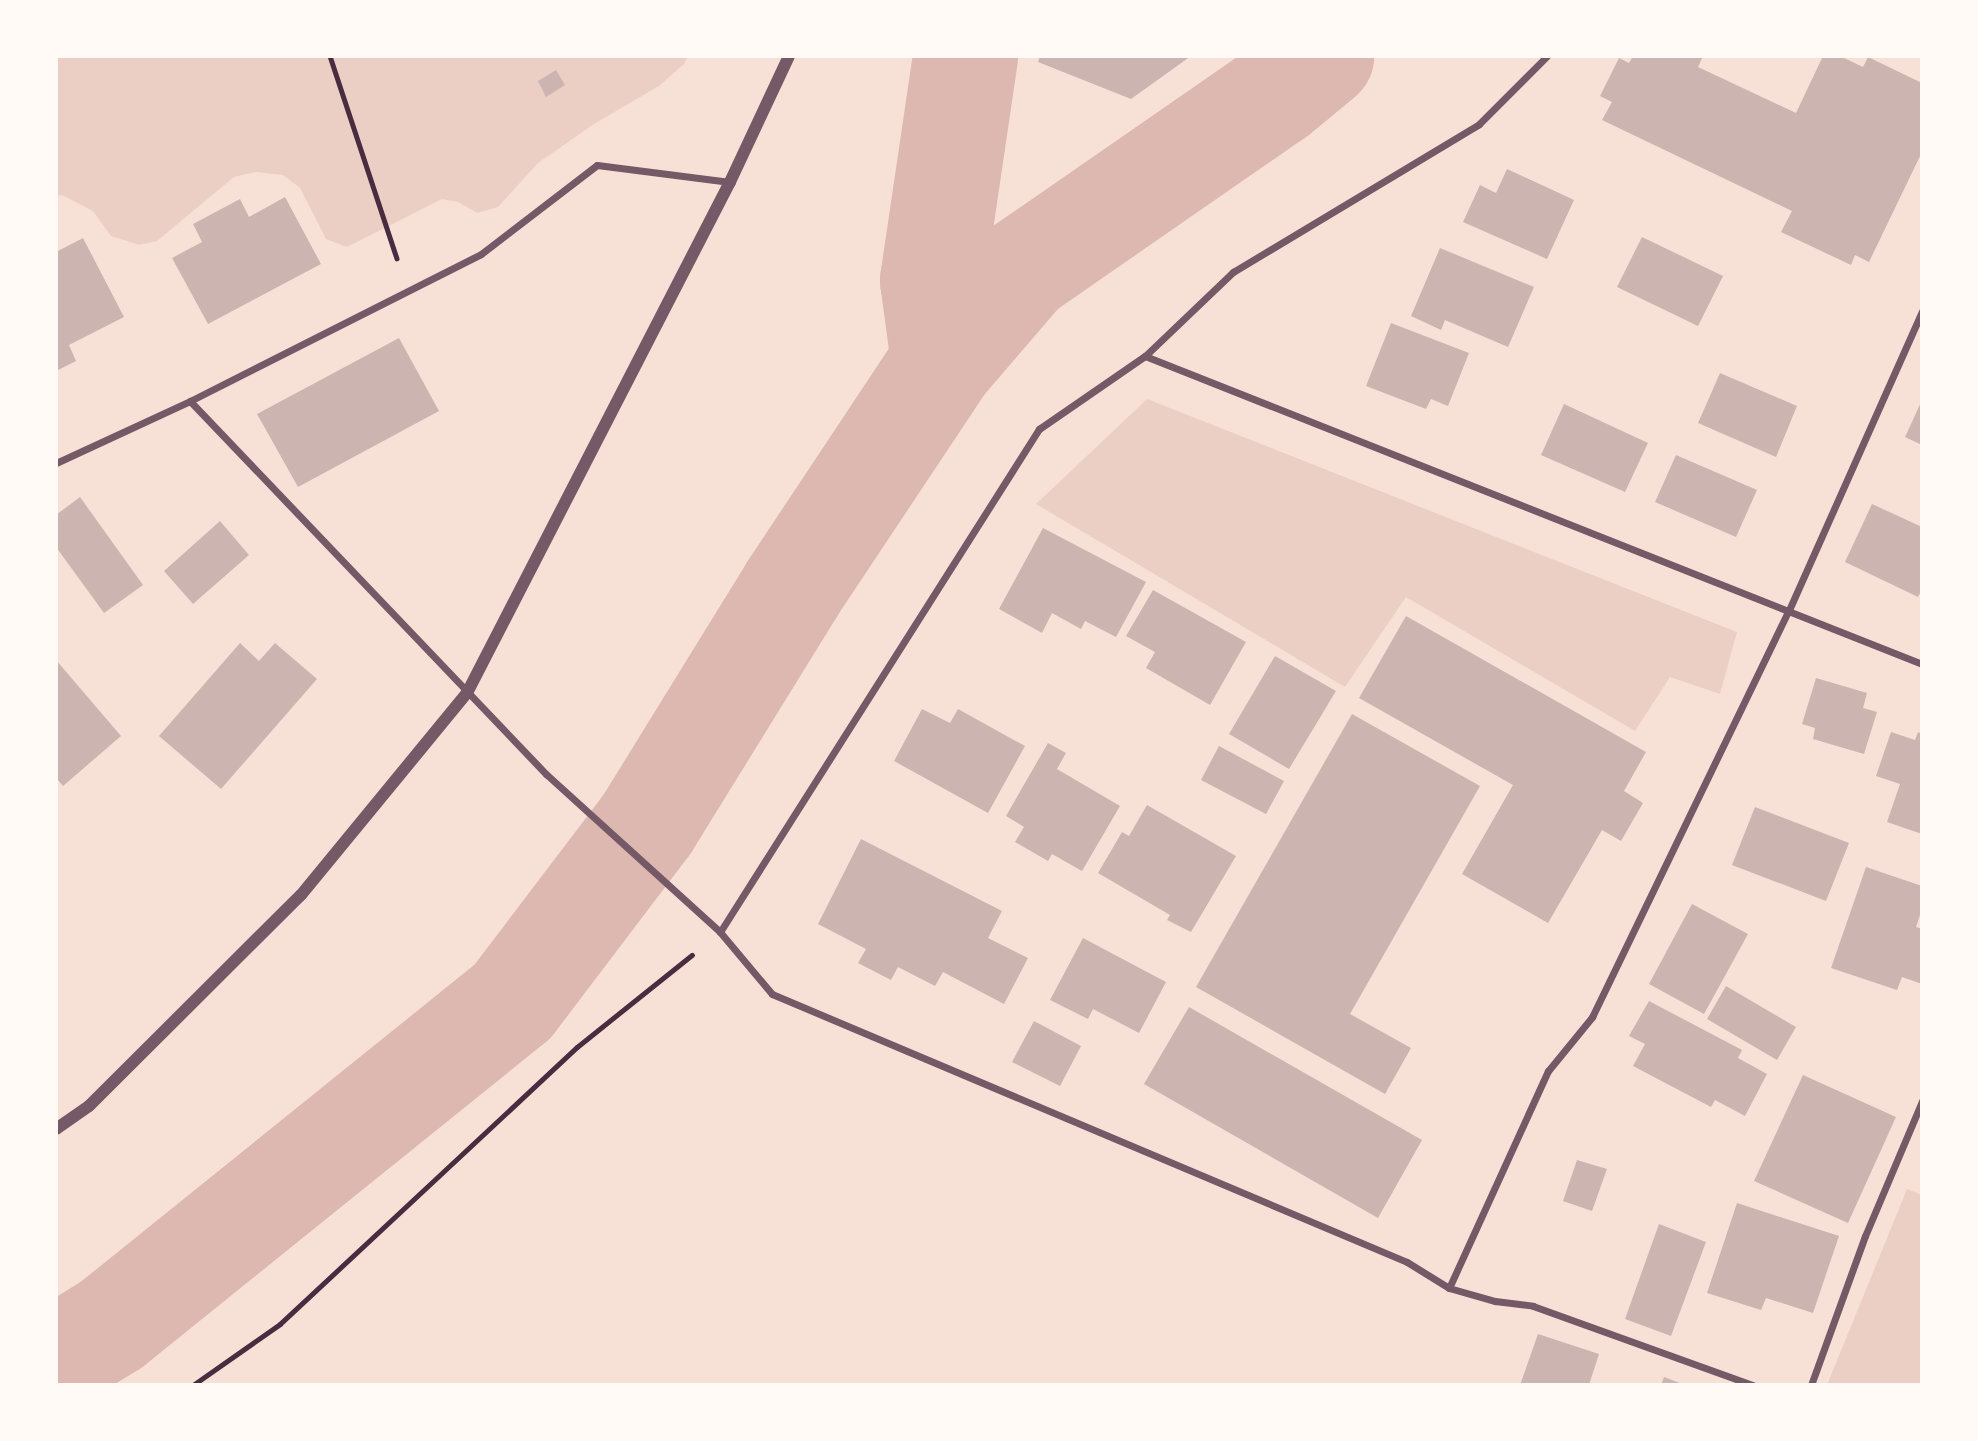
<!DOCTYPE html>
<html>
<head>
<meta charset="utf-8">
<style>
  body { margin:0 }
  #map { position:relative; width:1978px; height:1441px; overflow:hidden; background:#f7e1d7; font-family:"Fira Sans Condensed",sans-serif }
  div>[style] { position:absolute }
  .green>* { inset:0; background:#ebcfc5 }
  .river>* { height:105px; margin:-52.5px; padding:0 52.5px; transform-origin:52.5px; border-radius:52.5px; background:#dcb8b0 }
  .building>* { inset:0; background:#ccb4b1 }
  .path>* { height:4.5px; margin:-2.25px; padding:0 2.25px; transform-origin:2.25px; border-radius:2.25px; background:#4a2c40 }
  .minor>* { height:7px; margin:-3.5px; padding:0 3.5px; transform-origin:3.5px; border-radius:3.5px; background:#755966 }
  .tertiary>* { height:12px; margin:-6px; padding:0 6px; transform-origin:6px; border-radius:6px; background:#755966 }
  span { translate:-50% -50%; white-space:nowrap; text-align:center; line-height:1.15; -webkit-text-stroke:7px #fffaf5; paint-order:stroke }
  .frame { position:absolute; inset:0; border:58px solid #fffaf5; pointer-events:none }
</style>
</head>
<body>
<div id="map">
  <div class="green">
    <i style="clip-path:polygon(56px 56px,688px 56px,684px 64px,659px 86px,594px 124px,538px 163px,498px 207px,477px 213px,458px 202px,442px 199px,347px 247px,326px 239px,300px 188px,283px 175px,256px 172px,234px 177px,157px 241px,139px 245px,111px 236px,93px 211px,62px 195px,56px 196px)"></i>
    <i style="clip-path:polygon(1147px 399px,1737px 632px,1720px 694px,1670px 677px,1635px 731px,1406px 597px,1345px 687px,1036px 504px)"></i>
    <i style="clip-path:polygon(1907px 1189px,1922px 1195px,1922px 1385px,1827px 1385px)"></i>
  </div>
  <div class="river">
    <i style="left:943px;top:361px;width:82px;rotate:-97.7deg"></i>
    <i style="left:932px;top:280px;width:226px;rotate:-81.6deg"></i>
    <i style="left:56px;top:1358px;width:65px;rotate:-31.7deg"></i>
    <i style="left:111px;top:1324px;width:515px;rotate:-38.85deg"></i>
    <i style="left:512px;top:1001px;width:223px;rotate:-52.8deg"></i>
    <i style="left:647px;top:823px;width:276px;rotate:-58.3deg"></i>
    <i style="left:792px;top:588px;width:273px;rotate:-56.4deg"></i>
    <i style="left:943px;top:361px;width:121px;rotate:-49.3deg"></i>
    <i style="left:1022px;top:269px;width:308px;rotate:-34.7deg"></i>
    <i style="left:1275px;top:94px;width:60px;rotate:-39.6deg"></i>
  </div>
  <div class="building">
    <i style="clip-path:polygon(1040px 56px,1191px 56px,1131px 99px,1038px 62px)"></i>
    <i style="clip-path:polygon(1633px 56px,1703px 56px,1698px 67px,1796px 113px,1823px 56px,1840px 56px,1863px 67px,1868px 57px,1922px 83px,1922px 152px,1869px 262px,1855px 255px,1851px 265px,1781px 232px,1792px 211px,1602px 120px,1612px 102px,1600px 96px,1619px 58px,1629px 63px)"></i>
    <i style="clip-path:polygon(556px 70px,565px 85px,546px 97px,538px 81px)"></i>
    <i style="clip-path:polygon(1507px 169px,1574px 200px,1547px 259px,1463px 222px,1480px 185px,1496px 193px)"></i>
    <i style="clip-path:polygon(285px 197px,321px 264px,208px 324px,172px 258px,202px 242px,193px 224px,240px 199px,249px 217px)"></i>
    <i style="clip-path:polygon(1642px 237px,1723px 276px,1698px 326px,1617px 287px)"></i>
    <i style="clip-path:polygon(83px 238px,124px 317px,69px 345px,76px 361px,56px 371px,56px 252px)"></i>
    <i style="clip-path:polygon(1440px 248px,1534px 287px,1508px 347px,1445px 320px,1441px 330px,1411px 316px)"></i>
    <i style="clip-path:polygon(1391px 323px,1469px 353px,1448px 406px,1431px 399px,1426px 409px,1366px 386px)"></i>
    <i style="clip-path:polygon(399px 338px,439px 411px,298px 487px,257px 414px)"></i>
    <i style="clip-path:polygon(1720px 373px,1797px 406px,1776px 457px,1698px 423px)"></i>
    <i style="clip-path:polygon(1922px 400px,1922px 445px,1905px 437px)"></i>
    <i style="clip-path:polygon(1564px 404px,1648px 443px,1625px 492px,1541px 455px)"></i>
    <i style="clip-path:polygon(1676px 455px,1757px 490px,1736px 537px,1655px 502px)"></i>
    <i style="clip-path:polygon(80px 497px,143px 585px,104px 613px,56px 547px,56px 515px)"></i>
    <i style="clip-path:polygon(1872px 504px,1922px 527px,1922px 589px,1918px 597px,1845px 562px)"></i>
    <i style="clip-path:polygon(220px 521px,249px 555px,193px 604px,164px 571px)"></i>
    <i style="clip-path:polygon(1043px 528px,1146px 582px,1116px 637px,1085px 621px,1081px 629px,1052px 613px,1042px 633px,999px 609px)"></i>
    <i style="clip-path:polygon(1153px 590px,1246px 642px,1210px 705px,1146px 668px,1155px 652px,1126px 636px)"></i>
    <i style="clip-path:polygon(1406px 616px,1646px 752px,1624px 791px,1643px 803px,1621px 841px,1602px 830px,1548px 923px,1462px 874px,1513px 785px,1359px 698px)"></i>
    <i style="clip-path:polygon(240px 643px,259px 661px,275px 643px,317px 679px,221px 789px,159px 736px)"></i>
    <i style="clip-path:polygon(1275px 656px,1336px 691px,1289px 769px,1229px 734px)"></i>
    <i style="clip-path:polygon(56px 660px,121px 736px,63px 786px,56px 778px)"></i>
    <i style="clip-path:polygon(1816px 678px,1867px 693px,1863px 708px,1877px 712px,1864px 754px,1813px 739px,1815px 728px,1802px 724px)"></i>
    <i style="clip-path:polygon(922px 709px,950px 723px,958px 709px,1025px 746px,988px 813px,894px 761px)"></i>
    <i style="clip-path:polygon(1352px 714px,1480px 786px,1350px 1014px,1411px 1048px,1385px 1094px,1196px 987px)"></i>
    <i style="clip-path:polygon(1891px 732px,1915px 740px,1918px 732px,1922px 734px,1922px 834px,1887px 822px,1900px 784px,1876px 776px)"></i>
    <i style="clip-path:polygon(1048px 743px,1066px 753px,1057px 769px,1120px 806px,1082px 871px,1052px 854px,1048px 861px,1015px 842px,1024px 827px,1006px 816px)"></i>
    <i style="clip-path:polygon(1219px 746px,1284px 781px,1266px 814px,1201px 780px)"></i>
    <i style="clip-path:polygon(1147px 805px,1236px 856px,1191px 932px,1167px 920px,1170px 915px,1098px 873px,1122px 832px,1129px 836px)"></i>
    <i style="clip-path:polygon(1755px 807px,1849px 843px,1826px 901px,1732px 865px)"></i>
    <i style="clip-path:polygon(861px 839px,1002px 911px,988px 938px,1028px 958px,1004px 1004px,943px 972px,935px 986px,898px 967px,891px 980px,858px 963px,866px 949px,818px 924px)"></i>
    <i style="clip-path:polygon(1866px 867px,1922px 886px,1922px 909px,1916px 927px,1922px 929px,1922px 984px,1902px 977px,1897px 990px,1831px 968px)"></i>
    <i style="clip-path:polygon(1692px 904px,1748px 934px,1704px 1014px,1649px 984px)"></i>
    <i style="clip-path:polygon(1083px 938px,1166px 982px,1139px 1033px,1093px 1009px,1088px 1019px,1050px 1000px)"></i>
    <i style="clip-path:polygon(1726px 986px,1796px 1027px,1777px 1060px,1707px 1019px)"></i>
    <i style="clip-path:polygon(1649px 1001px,1742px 1050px,1738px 1058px,1767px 1074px,1745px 1116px,1715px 1100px,1711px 1107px,1633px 1066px,1645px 1044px,1629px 1036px)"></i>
    <i style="clip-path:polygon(1189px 1007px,1422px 1140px,1378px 1218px,1144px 1084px)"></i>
    <i style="clip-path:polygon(1034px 1021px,1081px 1046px,1060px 1086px,1012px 1062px)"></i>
    <i style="clip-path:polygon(1803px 1075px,1896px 1117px,1848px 1223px,1754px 1181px)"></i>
    <i style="clip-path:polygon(1577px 1160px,1607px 1169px,1592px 1211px,1563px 1201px)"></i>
    <i style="clip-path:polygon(1737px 1203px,1839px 1236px,1813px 1313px,1766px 1298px,1761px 1310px,1707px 1293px)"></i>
    <i style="clip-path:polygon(1659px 1224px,1706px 1242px,1671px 1336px,1625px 1319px)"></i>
    <i style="clip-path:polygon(1538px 1334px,1599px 1354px,1589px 1385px,1520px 1385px)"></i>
    <i style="clip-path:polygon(1664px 1377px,1685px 1385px,1661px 1385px)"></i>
  </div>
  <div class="path">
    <i style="left:330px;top:56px;width:213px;rotate:71.7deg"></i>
    <i style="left:193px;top:1385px;width:106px;rotate:-35deg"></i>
    <i style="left:280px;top:1324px;width:406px;rotate:-43deg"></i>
    <i style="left:577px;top:1047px;width:147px;rotate:-38.7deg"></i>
  </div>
  <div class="minor">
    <i style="left:1145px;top:356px;width:836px;rotate:21.62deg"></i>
    <i style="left:190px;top:401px;width:516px;rotate:46.34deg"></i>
    <i style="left:546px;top:774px;width:235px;rotate:42.2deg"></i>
    <i style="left:720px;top:932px;width:81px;rotate:50deg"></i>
    <i style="left:772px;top:994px;width:689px;rotate:22.88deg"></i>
    <i style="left:1407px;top:1262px;width:49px;rotate:31.8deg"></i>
    <i style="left:1449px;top:1288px;width:48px;rotate:15.8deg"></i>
    <i style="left:1495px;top:1301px;width:38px;rotate:7deg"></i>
    <i style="left:1533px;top:1306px;width:234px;rotate:19.8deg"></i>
    <i style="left:56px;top:463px;width:148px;rotate:-24.8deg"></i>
    <i style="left:190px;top:401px;width:326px;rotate:-26.8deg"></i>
    <i style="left:481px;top:254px;width:146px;rotate:-37.5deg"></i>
    <i style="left:597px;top:165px;width:134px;rotate:7.3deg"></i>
    <i style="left:720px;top:932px;width:596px;rotate:-57.62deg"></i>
    <i style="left:1039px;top:429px;width:129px;rotate:-34.6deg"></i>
    <i style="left:1145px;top:356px;width:122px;rotate:-43.7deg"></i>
    <i style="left:1233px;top:272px;width:287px;rotate:-31deg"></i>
    <i style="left:1479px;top:124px;width:96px;rotate:-45deg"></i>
    <i style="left:1449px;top:1288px;width:239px;rotate:-65.5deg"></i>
    <i style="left:1548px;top:1071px;width:70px;rotate:-50.8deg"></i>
    <i style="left:1592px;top:1017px;width:452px;rotate:-64.2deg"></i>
    <i style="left:1789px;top:610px;width:327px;rotate:-66deg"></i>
    <i style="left:1811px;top:1385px;width:158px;rotate:-70.1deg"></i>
    <i style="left:1865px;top:1236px;width:147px;rotate:-67.1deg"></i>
  </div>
  <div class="tertiary">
    <i style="left:56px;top:1129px;width:40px;rotate:-34.9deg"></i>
    <i style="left:89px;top:1106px;width:299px;rotate:-44.9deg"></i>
    <i style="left:301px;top:895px;width:261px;rotate:-50.6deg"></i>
    <i style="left:467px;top:693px;width:575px;rotate:-62.77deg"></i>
    <i style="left:730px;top:182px;width:139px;rotate:-64.9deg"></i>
  </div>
  <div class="frame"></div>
</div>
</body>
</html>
